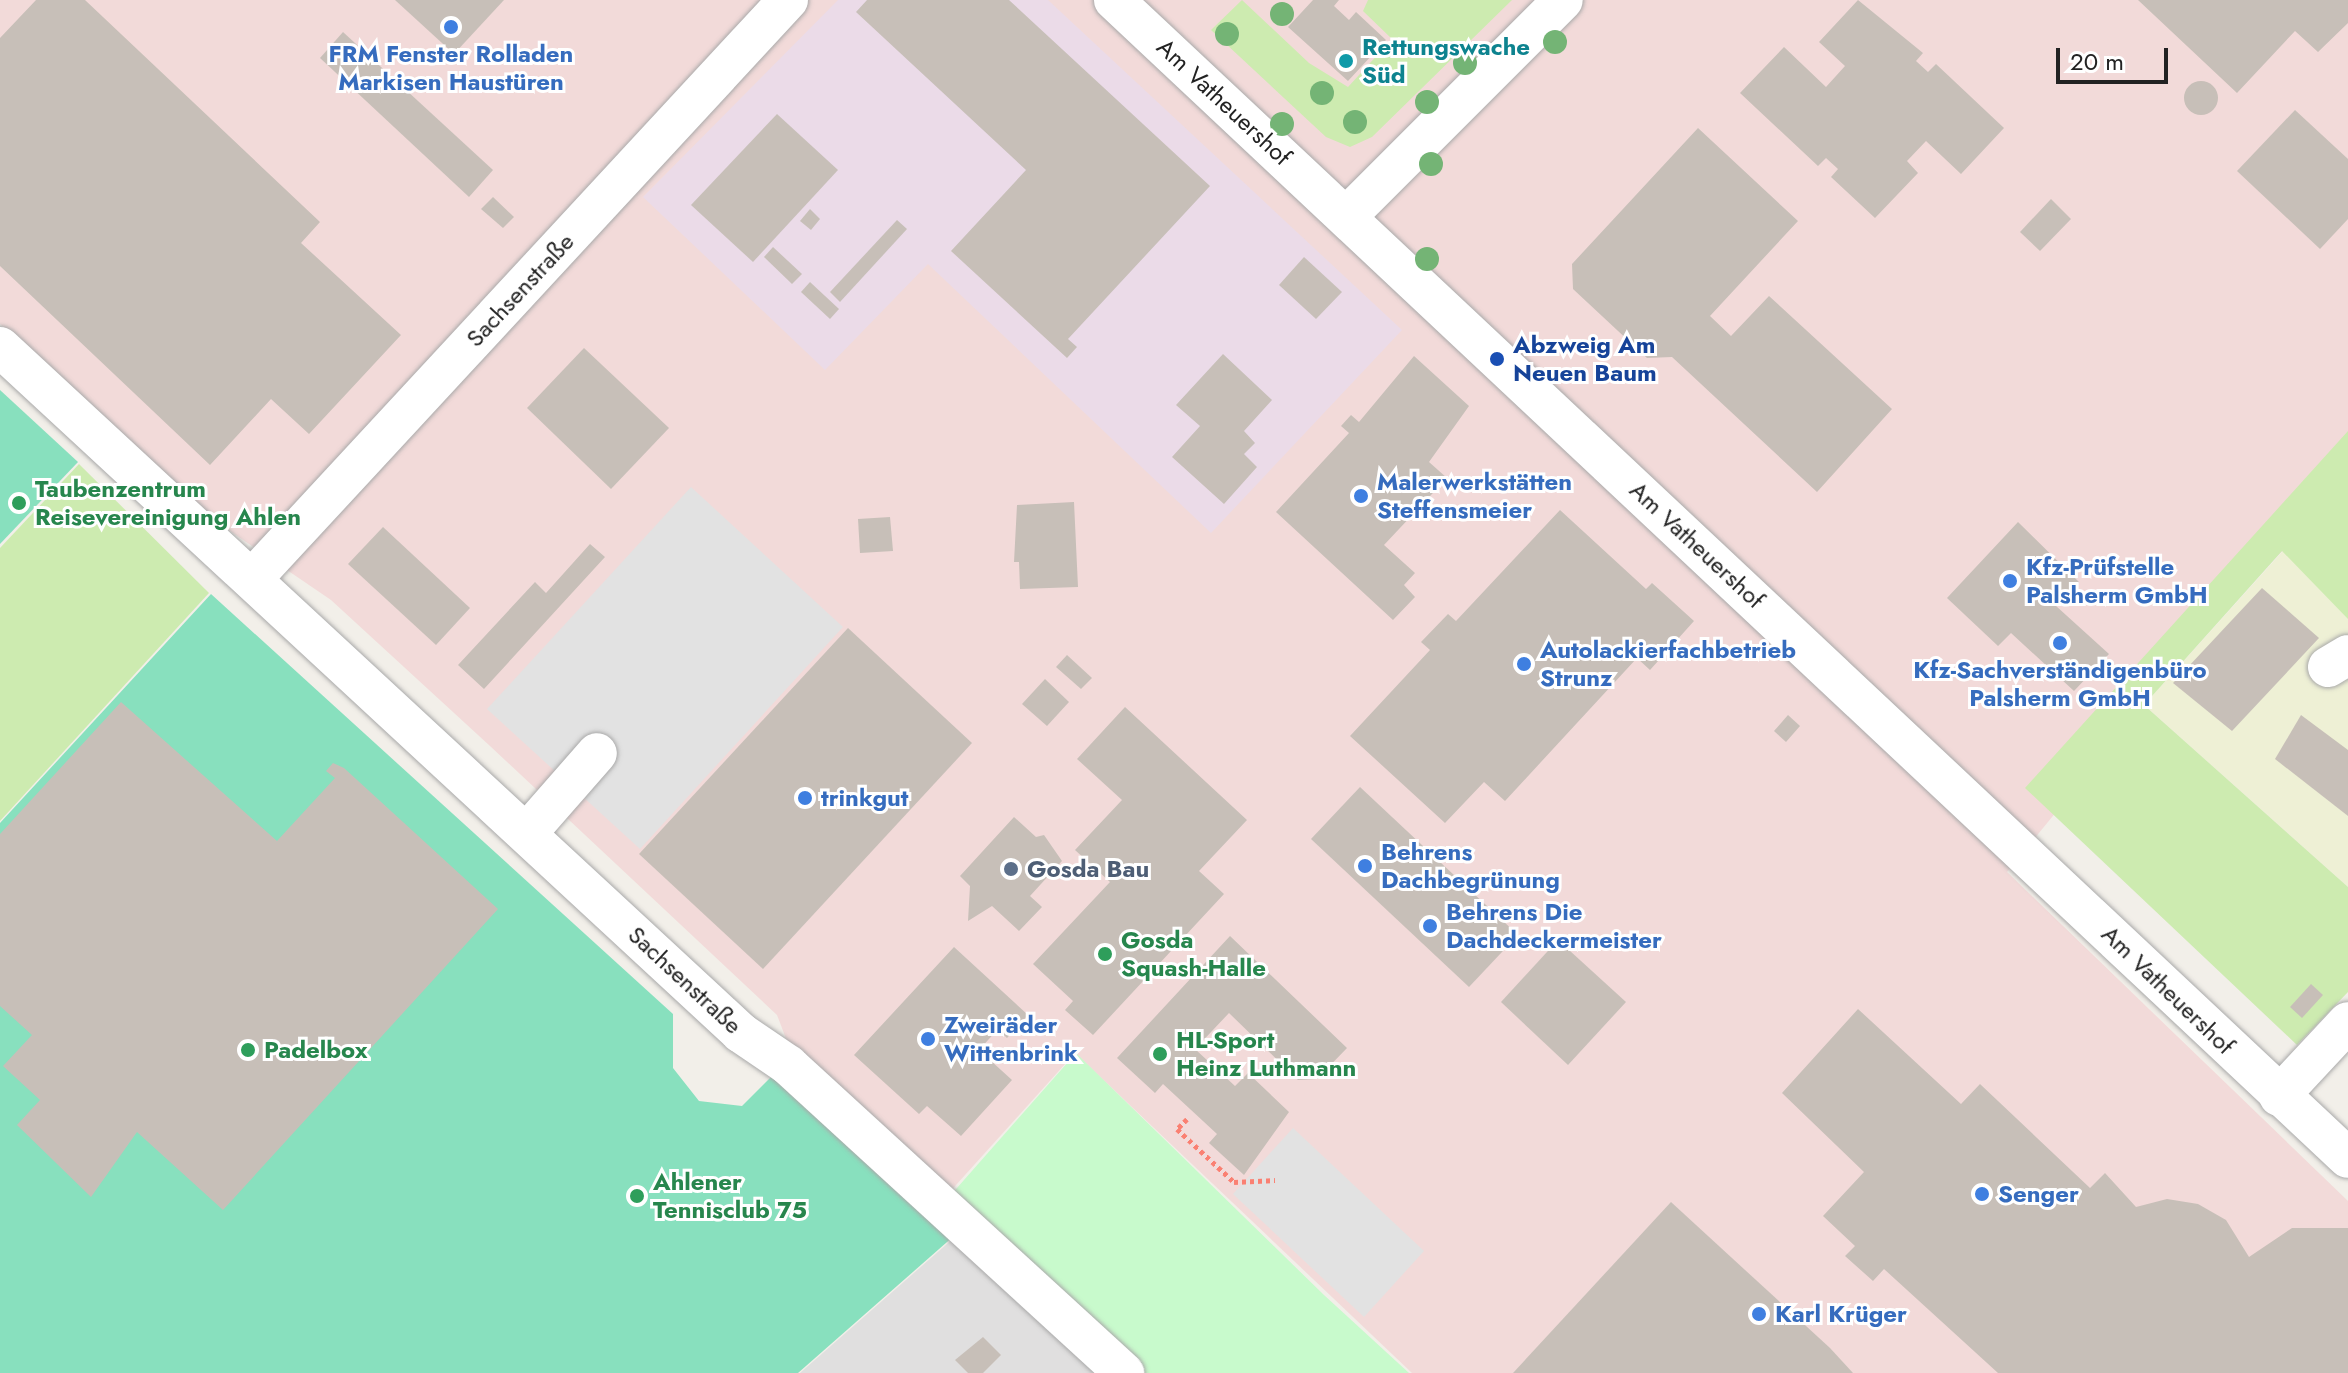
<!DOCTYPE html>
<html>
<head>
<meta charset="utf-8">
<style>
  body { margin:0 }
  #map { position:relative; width:2348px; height:1373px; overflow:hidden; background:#f2efe9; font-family:Jost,sans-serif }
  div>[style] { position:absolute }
  .residential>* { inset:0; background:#e0dfdf }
  .commercial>* { inset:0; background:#f2dad9 }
  .industrial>* { inset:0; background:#ebdbe8 }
  .farmland>* { inset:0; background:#eef0d5 }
  .grass>* { inset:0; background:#cdebb0 }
  .park>* { inset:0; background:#c8facc }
  .pitch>* { inset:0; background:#88e0be }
  .parking>* { inset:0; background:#e2e2e2 }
  .building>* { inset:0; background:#c7bfb8 }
  .round { border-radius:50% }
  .path>* { height:5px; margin-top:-2.5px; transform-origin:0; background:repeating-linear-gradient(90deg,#fa8072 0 4px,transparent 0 8px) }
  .roads { filter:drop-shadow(0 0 2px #a9a9a9) drop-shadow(0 0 2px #a9a9a9) }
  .minor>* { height:40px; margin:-20px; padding:0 20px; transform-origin:20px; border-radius:20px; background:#fff }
  .trees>* { width:24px; height:24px; margin:-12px; border-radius:50%; background:#74b475 }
  .dots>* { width:22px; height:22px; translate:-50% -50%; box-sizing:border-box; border:4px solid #fff; border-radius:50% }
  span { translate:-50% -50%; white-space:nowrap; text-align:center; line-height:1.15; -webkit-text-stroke:6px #fff; paint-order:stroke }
  .culture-label { font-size:24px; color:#0d838f; font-weight:700 }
  .left { translate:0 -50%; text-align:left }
  .shop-label { font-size:24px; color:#366cbe; font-weight:700 }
  .street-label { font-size:24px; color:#222 }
  .transit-label { font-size:24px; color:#164399; font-weight:700 }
  .leisure-label { font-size:24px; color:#27864d; font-weight:700 }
  .service-label { font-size:24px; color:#4e5e75; font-weight:700 }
  .scale { position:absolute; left:2056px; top:48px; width:112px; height:36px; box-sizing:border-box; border:4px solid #222; border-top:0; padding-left:10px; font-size:24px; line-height:28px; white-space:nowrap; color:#222; -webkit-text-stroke:6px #fff; paint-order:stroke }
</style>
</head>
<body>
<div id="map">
  <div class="residential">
    <i style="clip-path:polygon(956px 1236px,1100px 1373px,800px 1373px)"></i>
  </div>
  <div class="commercial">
    <i style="clip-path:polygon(0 0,2348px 0,2348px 484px,2206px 629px,2007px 872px,2348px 1201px,2348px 1373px,1412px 1373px,1075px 1053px,947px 1195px,792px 1054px,777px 1015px,490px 746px,331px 600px,208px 516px,0 324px)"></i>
  </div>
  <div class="industrial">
    <i style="clip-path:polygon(838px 0,1048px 0,1402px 330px,1211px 533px,928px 264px,825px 370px,643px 197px)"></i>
  </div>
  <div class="farmland">
    <i style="clip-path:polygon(2283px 551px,2348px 617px,2348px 887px,2144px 705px)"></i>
  </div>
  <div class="grass">
    <i style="clip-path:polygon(1242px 0,1309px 63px,1348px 87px,1392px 39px,1363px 11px,1368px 0,1512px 0,1372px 137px,1350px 147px,1326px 137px,1211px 30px)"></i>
    <i style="clip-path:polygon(2348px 431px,2348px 619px,2282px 551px,2144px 705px,2348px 887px,2348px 992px,2297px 1045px,2025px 788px)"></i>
    <i style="clip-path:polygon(79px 464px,209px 593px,0 821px,0 548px)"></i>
  </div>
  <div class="park">
    <i style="clip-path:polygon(1076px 1053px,1324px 1295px,1409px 1373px,1143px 1373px,949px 1197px)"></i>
  </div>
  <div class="pitch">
    <i style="clip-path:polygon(0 390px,78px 462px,0 544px)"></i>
    <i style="clip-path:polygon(211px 594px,673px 1014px,673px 1068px,699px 1101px,742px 1106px,778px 1070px,955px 1235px,798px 1373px,0 1373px,0 823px)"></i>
  </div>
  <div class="parking">
    <i style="clip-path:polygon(691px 487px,843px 627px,640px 849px,487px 709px)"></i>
    <i style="clip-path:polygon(1293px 1128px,1424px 1251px,1364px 1317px,1233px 1194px)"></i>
  </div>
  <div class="building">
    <i style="clip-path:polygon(36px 0,85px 0,320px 222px,301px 243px,401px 335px,309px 434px,271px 399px,210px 465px,0 266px,0 38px)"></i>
    <i style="clip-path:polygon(395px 0,504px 0,454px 54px)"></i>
    <i style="clip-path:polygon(867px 0,1009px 0,1210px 186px,1068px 339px,1077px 347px,1067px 358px,951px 251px,1026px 170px,856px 12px)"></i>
    <i style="clip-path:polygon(1313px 0,1339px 0,1334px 6px,1349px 20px,1356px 12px,1386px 40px,1348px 81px,1288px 27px)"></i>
    <i style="clip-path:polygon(1858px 0,1923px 53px,1916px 61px,1928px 72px,1936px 64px,2004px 128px,1961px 174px,1926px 141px,1907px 161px,1918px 173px,1875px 218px,1831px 177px,1838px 169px,1826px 158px,1818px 166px,1740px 93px,1784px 47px,1826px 87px,1845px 66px,1819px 42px)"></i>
    <i style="clip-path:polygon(2138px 0,2348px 0,2348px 23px,2318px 52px,2295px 31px,2237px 93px)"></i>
    <i style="clip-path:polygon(343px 32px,493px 170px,469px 197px,320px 58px)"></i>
    <i class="round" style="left:2184px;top:81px;width:34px;height:34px"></i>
    <i style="clip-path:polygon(2295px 110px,2348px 159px,2348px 219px,2320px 249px,2237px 171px)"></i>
    <i style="clip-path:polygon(777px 114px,838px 170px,753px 262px,691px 205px)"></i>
    <i style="clip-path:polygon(1698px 128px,1798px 221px,1710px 316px,1731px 336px,1769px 296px,1892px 409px,1817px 492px,1672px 357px,1647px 358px,1573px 289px,1572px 264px)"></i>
    <i style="clip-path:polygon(493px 197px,514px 217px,503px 228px,481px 209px)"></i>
    <i style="clip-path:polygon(2051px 199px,2071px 219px,2040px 251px,2020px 232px)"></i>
    <i style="clip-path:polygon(810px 209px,820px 219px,811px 230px,800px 221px)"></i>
    <i style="clip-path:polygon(897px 220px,907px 229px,840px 302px,830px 292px)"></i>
    <i style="clip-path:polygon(773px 247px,802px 274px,792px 284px,764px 257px)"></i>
    <i style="clip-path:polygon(1304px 257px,1342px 292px,1316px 319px,1279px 285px)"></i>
    <i style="clip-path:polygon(810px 282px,839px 309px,830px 319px,801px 292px)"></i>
    <i style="clip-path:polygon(584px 348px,669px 428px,611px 489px,527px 408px)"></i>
    <i style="clip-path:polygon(1223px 354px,1272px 400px,1244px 431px,1255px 443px,1244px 454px,1257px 467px,1224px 504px,1172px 457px,1200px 426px,1176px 405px)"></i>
    <i style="clip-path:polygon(1414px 356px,1469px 406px,1429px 462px,1447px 478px,1384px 545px,1415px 573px,1404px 585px,1415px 597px,1393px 620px,1276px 512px,1349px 433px,1341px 426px,1351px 415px,1359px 422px)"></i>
    <i style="clip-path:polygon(1074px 502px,1078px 587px,1020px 589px,1019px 562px,1014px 562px,1017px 505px)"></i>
    <i style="clip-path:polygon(1560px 510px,1646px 589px,1652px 583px,1694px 621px,1650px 670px,1637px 658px,1505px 801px,1484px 782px,1445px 823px,1350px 736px,1430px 650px,1421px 642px,1448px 614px,1456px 621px)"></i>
    <i style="clip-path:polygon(890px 517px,893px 551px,860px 553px,858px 519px)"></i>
    <i style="clip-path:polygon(2018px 522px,2079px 582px,2060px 603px,2045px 596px,2109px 654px,2074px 691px,2011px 633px,1998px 646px,1947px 598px)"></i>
    <i style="clip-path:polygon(383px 527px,470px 608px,436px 645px,348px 564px)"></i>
    <i style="clip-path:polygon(590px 544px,605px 557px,484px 689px,458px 665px,535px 582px,546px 593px)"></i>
    <i style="clip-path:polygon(2262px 588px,2319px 638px,2232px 731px,2173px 683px)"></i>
    <i style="clip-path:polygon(848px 628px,972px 743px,763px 969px,639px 854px)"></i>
    <i style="clip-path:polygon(1067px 655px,1092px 678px,1081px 689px,1056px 667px)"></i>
    <i style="clip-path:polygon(1045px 679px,1069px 702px,1047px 726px,1022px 704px)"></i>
    <i style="clip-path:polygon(121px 702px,277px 841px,335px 778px,326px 771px,333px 763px,344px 768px,498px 909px,223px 1210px,137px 1132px,91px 1197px,17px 1125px,40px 1100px,3px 1066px,32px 1035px,0 1006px,0 834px)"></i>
    <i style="clip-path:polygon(1125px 707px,1247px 820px,1199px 871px,1224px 894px,1093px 1035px,1065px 1010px,1073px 1001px,1033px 964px,1110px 882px,1075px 850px,1122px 800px,1077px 759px)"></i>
    <i style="clip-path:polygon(1788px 715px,1800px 726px,1786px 742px,1774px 731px)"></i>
    <i style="clip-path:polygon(2301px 715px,2348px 750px,2348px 816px,2275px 759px)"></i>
    <i style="clip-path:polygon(1360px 787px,1518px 935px,1469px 987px,1311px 839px)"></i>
    <i style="clip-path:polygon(1014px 817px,1036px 837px,1044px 835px,1062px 861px,1030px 896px,1042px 907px,1019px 931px,992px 906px,968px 921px,970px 886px,960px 876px)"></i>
    <i style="clip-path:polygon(1230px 936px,1347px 1048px,1317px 1079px,1298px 1080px,1229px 1013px,1195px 1049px,1235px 1086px,1248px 1073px,1289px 1112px,1244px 1175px,1209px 1143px,1217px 1134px,1163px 1084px,1155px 1093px,1117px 1058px)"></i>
    <i style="clip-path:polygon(1558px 940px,1626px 1002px,1568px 1065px,1501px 1002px)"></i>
    <i style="clip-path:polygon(954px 947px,1028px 1015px,1007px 1038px,998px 1029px,979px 1050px,1012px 1080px,961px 1136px,927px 1106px,919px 1114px,854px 1055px)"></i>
    <i style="clip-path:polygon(2311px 984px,2323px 995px,2302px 1018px,2290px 1007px)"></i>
    <i style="clip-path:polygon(1858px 1009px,1961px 1104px,1980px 1084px,2090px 1188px,2105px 1173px,2136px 1207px,2167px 1199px,2198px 1204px,2226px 1220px,2249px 1257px,2292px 1228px,2348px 1228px,2348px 1373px,1998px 1373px,1884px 1269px,1873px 1281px,1845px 1256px,1855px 1246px,1823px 1216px,1864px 1172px,1782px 1093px)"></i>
    <i style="clip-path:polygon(1671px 1202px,1830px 1348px,1853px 1373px,1513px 1373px)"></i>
    <i style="clip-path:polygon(983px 1337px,1001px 1355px,983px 1373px,968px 1373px,955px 1360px)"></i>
  </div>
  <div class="path">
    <i style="left:1187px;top:1119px;width:14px;rotate:135deg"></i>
    <i style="left:1177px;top:1129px;width:78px;rotate:42.9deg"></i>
    <i style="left:1234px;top:1182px;width:41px;rotate:-2.8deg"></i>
  </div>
  <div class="roads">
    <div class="minor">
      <i style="left:1114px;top:0;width:1692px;rotate:43.18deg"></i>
      <i style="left:1347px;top:216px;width:305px;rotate:-45deg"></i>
      <i style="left:0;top:347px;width:1010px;rotate:42.79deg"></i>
      <i style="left:741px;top:1033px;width:57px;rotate:34.2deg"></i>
      <i style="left:788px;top:1065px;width:456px;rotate:42.5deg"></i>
      <i style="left:252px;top:579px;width:789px;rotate:-47.21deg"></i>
      <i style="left:2328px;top:667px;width:23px;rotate:-31deg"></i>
      <i style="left:527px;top:833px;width:106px;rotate:-48.8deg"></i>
      <i style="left:2279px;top:1096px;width:101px;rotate:-47deg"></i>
    </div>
  </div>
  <div class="trees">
    <i style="left:1282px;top:14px"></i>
    <i style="left:1227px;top:34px"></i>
    <i style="left:1555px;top:42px"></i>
    <i style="left:1465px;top:63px"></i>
    <i style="left:1322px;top:93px"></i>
    <i style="left:1427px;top:102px"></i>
    <i style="left:1355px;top:122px"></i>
    <i style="left:1282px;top:124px"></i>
    <i style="left:1431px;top:164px"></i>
    <i style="left:1427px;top:259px"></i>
  </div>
  <div class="dots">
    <i style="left:451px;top:27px;background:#3f7fe0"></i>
    <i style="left:1346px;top:61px;background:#0f9aa8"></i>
    <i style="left:1497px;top:359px;background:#1a4fb4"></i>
    <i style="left:1361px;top:496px;background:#3f7fe0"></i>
    <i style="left:19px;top:503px;background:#2e9e5b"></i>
    <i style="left:2010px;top:581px;background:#3f7fe0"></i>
    <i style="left:2060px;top:643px;background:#3f7fe0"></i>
    <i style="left:1524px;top:664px;background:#3f7fe0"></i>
    <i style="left:805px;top:798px;background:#3f7fe0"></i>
    <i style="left:1365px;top:866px;background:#3f7fe0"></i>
    <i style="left:1011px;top:869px;background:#5c6f8a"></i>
    <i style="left:1430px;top:926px;background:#3f7fe0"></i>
    <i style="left:1105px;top:954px;background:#2e9e5b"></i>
    <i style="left:928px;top:1039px;background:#3f7fe0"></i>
    <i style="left:248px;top:1050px;background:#2e9e5b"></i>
    <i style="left:1160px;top:1054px;background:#2e9e5b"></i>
    <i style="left:1982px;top:1194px;background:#3f7fe0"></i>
    <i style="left:637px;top:1196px;background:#2e9e5b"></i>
    <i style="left:1759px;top:1314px;background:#3f7fe0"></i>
  </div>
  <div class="culture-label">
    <span class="left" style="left:1362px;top:61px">Rettungswache<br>Süd</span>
  </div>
  <div class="shop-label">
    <span style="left:451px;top:68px">FRM Fenster Rolladen<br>Markisen Haustüren</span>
    <span class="left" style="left:1377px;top:496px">Malerwerkstätten<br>Steffensmeier</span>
    <span class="left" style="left:2026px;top:581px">Kfz-Prüfstelle<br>Palsherm GmbH</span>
    <span class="left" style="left:1540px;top:664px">Autolackierfachbetrieb<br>Strunz</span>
    <span style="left:2060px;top:684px">Kfz-Sachverständigenbüro<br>Palsherm GmbH</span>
    <span class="left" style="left:821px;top:798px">trinkgut</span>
    <span class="left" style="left:1381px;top:866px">Behrens<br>Dachbegrünung</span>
    <span class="left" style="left:1446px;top:926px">Behrens Die<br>Dachdeckermeister</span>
    <span class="left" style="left:944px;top:1039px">Zweiräder<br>Wittenbrink</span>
    <span class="left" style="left:1998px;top:1194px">Senger</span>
    <span class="left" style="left:1775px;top:1314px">Karl Krüger</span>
  </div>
  <div class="street-label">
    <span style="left:1224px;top:102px;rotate:43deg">Am Vatheuershof</span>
    <span style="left:520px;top:290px;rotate:-47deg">Sachsenstraße</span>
    <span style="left:1697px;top:545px;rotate:43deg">Am Vatheuershof</span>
    <span style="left:685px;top:980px;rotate:43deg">Sachsenstraße</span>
    <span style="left:2168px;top:990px;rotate:44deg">Am Vatheuershof</span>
  </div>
  <div class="transit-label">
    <span class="left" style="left:1513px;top:359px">Abzweig Am<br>Neuen Baum</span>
  </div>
  <div class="leisure-label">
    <span class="left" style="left:35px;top:503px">Taubenzentrum<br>Reisevereinigung Ahlen</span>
    <span class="left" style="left:1121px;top:954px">Gosda<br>Squash-Halle</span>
    <span class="left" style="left:1176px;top:1054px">HL-Sport<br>Heinz Luthmann</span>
    <span class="left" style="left:264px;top:1050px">Padelbox</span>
    <span class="left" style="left:653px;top:1196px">Ahlener<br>Tennisclub 75</span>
  </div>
  <div class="service-label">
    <span class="left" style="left:1027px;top:869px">Gosda Bau</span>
  </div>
  <div class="scale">20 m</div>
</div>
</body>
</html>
